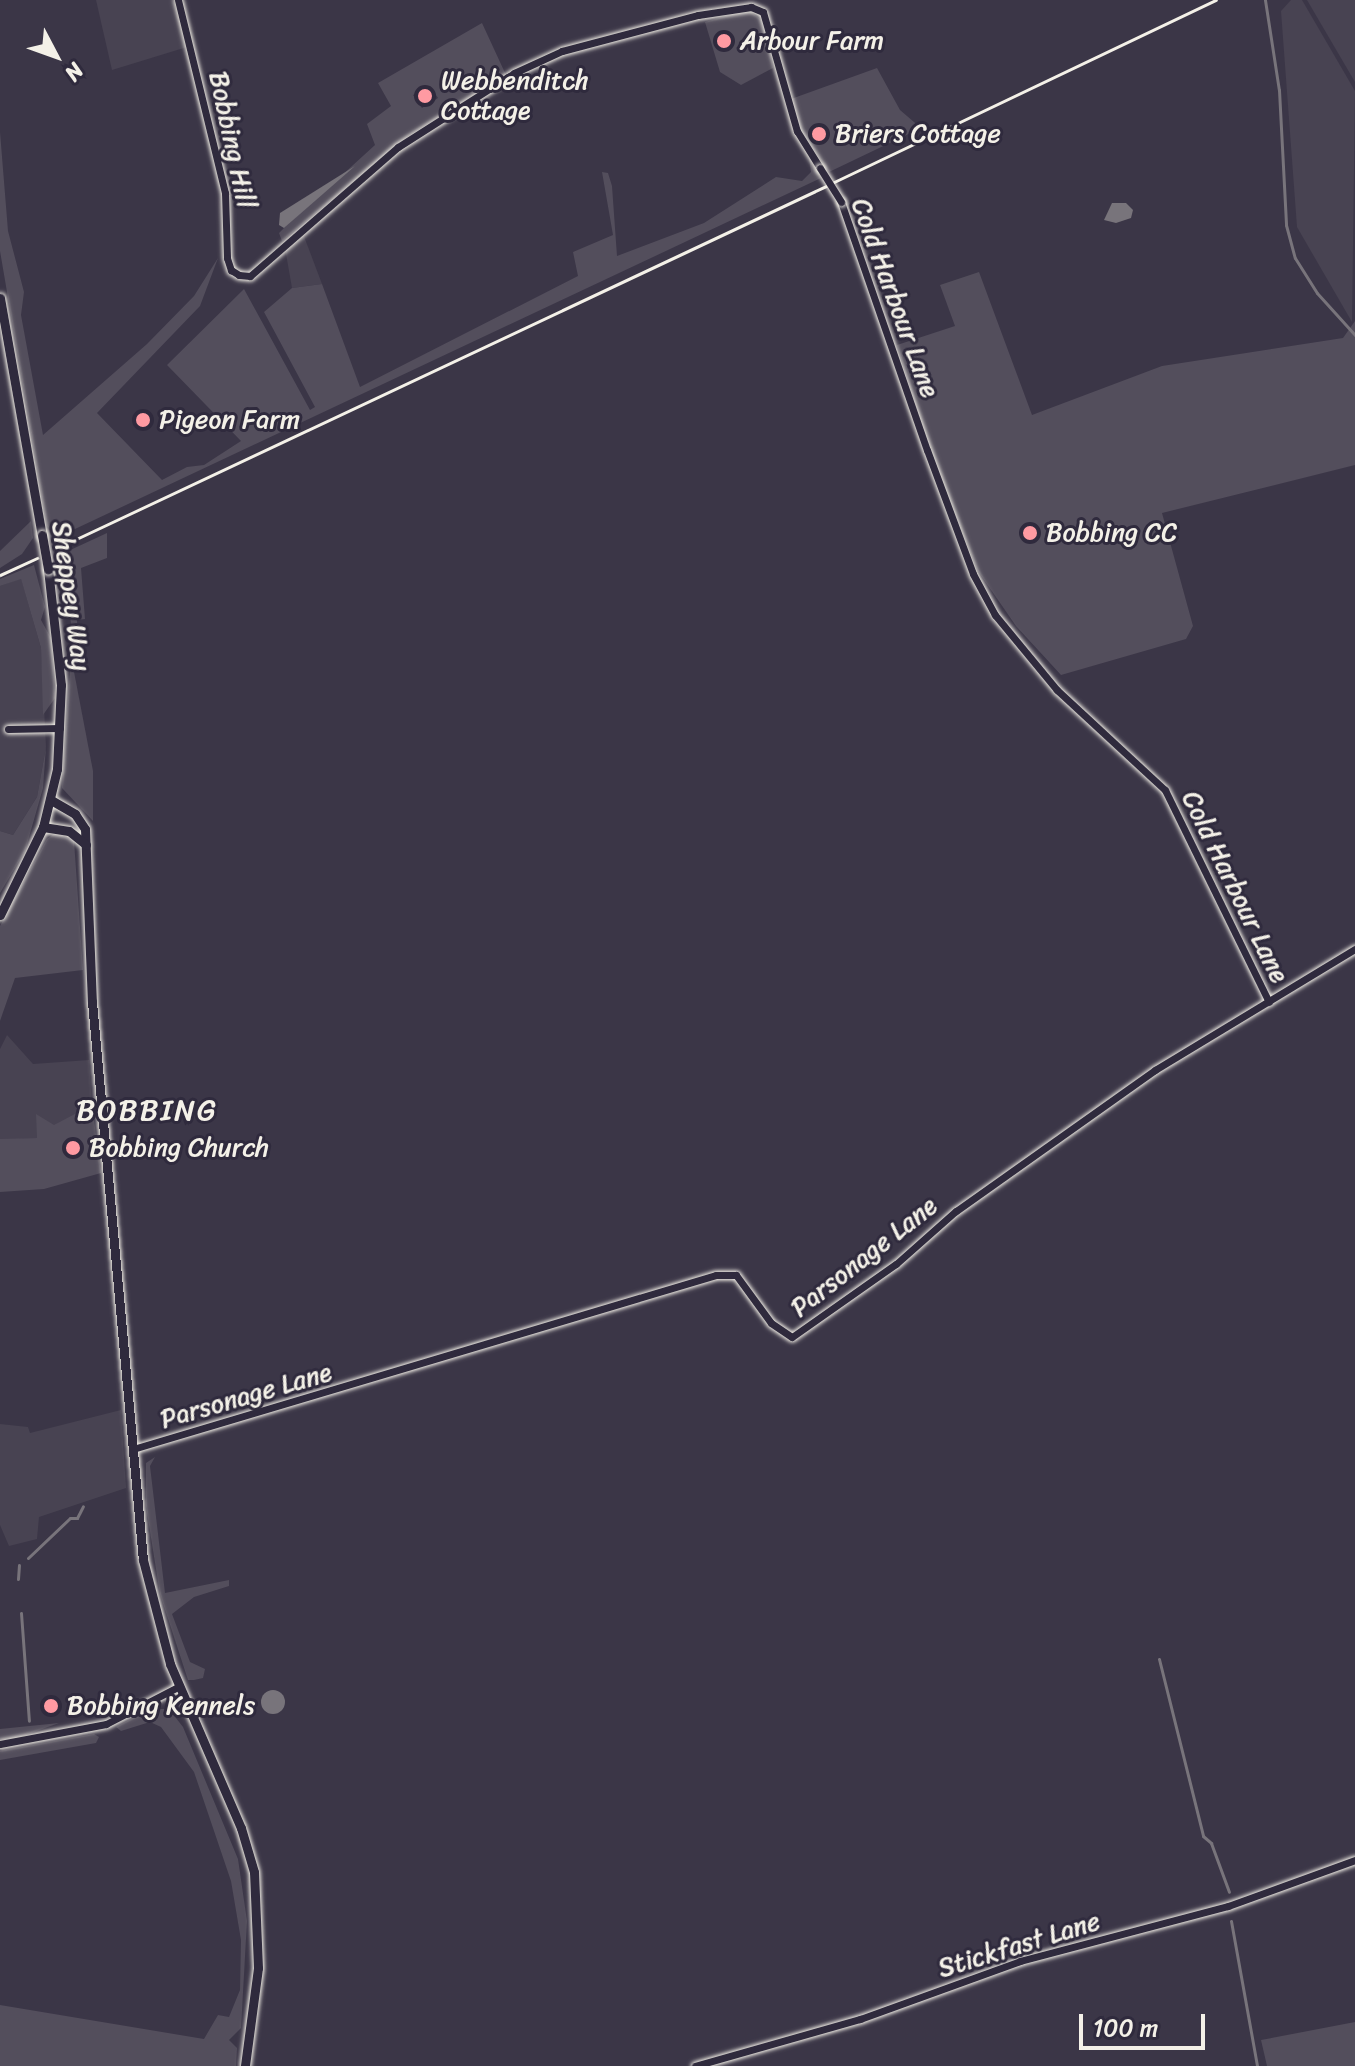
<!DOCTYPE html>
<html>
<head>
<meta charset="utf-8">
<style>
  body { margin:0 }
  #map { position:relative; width:1355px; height:2066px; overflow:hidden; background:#3b3647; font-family:Sriracha,sans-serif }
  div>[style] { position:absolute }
  .built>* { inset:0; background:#484352 }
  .green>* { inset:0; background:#534e5c }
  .water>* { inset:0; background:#78747b }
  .round { border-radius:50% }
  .stream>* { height:3px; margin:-1.5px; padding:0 1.5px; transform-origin:1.5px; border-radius:1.5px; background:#78747b }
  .roads { filter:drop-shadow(0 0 2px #f4f1e8) drop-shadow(0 0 2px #f4f1e8) }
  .minor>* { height:7px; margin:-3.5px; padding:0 3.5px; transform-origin:3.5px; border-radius:3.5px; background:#2f2a3d }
  .tertiary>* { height:9px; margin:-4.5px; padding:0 4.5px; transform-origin:4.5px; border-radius:4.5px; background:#2f2a3d }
  .rail>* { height:3px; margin:-1.5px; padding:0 1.5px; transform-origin:1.5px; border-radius:1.5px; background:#f4f1e8 }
  .bridges { filter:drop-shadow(0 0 2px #f4f1e8) drop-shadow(0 0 2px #f4f1e8) }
  .minor-bridge>* { height:7px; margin:-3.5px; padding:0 3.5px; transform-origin:3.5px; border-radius:3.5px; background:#2f2a3d }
  .tertiary-bridge>* { height:9px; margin:-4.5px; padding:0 4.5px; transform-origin:4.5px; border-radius:4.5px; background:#2f2a3d }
  .dots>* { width:22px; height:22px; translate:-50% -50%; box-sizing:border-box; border:4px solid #2f2a3d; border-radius:50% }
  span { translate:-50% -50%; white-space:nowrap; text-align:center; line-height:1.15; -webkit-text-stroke:6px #2f2a3d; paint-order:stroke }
  .poi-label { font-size:26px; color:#f4f1e8 }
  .left { translate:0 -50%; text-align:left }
  .street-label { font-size:26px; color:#f4f1e8 }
  .quarter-label { font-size:30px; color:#f4f1e8; letter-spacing:2px }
  .north { position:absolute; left:16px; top:16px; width:80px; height:80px; -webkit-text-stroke:6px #2f2a3d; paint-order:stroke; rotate:131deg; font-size:22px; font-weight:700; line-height:32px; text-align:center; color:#f4f1e8 }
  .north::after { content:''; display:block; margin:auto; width:28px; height:36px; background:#f4f1e8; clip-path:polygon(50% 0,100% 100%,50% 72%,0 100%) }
  .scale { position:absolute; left:1079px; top:2014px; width:126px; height:36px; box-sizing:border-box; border:4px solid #f4f1e8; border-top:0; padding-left:10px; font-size:24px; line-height:28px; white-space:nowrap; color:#f4f1e8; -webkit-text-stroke:6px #2f2a3d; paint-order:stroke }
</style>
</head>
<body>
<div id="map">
  <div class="built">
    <i style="clip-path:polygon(96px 0,173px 0,187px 47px,112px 70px)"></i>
    <i style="clip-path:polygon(1291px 0,1302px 0,1355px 91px,1352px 322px,1297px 227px,1281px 11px)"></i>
    <i style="clip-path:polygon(1307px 0,1355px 0,1355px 82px)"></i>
    <i style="clip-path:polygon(302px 231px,322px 284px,292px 288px,285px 248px)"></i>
    <i style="clip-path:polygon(21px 578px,41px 648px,46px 747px,37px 797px,13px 835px,0 831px,0 586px)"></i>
    <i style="clip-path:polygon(7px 1035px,33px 1064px,89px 1060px,92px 1105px,37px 1138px,0 1140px,0 1049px)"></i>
    <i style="clip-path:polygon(121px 1410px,126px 1488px,39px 1517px,37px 1539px,9px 1546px,0 1525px,0 1424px,28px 1427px,30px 1433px)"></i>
  </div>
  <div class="green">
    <i style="clip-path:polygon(748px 10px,764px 22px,773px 68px,741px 85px,720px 72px,705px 22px)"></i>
    <i style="clip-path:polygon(evenodd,482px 23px,506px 75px,409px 135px,282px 241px,279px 233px,284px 228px,375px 145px,367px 124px,391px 106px,378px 83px,482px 23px,430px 86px,438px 98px,422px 108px,413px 95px,430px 86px)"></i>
    <i style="clip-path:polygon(877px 68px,900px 110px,921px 128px,829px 172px,801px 130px,791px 99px)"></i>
    <i style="clip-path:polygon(0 132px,8px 231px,24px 292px,21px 315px,43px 435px,147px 344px,194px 296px,218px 258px,200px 306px,97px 413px,162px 480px,187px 467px,204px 465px,241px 441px,167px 365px,244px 289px,310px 410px,315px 407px,264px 312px,292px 288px,322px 284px,360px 387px,578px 276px,573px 252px,613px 235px,602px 172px,608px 173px,612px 186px,617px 256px,704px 223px,776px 177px,802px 181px,811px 172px,809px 158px,821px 178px,58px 537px,47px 526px,0 251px)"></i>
    <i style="clip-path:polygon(979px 272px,1032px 415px,1162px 366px,1343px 338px,1355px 321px,1355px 465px,1162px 513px,1193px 626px,1186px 639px,1061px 675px,1016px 626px,978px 571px,930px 450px,897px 345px,955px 326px,940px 285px)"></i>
    <i style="clip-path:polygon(31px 521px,33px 538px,22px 554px,0 568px,0 551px)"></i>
    <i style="clip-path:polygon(107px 533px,107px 558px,81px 568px,85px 619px,77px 620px,78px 642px,72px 641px,66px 552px)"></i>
    <i style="clip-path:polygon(34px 565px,45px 607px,41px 620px,51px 638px,55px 698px,43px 715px,41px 648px,21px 579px,0 586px,0 579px)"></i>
    <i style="clip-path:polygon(71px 656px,93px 771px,93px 821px,62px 788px)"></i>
    <i style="clip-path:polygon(46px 747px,43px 788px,25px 851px,0 893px,0 831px,13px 835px,37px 797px)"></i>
    <i style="clip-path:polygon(55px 833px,74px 841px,83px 970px,15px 978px,0 1021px,0 926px,47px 839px)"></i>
    <i style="clip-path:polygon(92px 1105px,101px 1173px,44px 1189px,0 1192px,0 1139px,37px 1138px,36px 1114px,54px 1125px)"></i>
    <i style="clip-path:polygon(155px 1457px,150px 1466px,165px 1593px,229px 1580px,229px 1586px,194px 1597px,172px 1614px,190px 1662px,205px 1669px,203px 1678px,194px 1680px,188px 1680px,160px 1594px,146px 1506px,146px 1463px)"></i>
    <i style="clip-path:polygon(150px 1709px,169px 1709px,183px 1727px,238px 1859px,247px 1921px,241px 2028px,229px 2040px,237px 2048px,236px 2066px,0 2066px,0 2005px,204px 2039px,218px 2015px,229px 2017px,240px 1990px,241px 1940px,231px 1881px,194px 1772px,161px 1727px,150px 1722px,121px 1731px,116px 1727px)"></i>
    <i style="clip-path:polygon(59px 1723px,17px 1738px,0 1739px,0 1729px)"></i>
    <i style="clip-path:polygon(94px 1734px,99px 1737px,96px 1743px,0 1760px,0 1751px)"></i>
    <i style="clip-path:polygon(1355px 2022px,1355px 2066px,1267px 2066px,1261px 2040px)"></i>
  </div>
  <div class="water">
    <i style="clip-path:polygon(355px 166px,284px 228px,279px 225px,280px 213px)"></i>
    <i style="clip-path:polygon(1112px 203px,1126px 203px,1133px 210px,1131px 218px,1116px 223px,1104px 220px)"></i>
    <i class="round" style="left:261px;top:1690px;width:24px;height:24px"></i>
  </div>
  <div class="stream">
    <i style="left:1265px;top:0;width:91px;rotate:81.2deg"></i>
    <i style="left:1279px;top:90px;width:135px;rotate:87deg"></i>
    <i style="left:1286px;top:225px;width:34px;rotate:75deg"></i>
    <i style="left:1295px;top:258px;width:41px;rotate:57.8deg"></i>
    <i style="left:1317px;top:293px;width:57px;rotate:47.9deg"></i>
    <i style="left:28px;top:1558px;width:58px;rotate:-43.6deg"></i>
    <i style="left:70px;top:1518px;width:7px"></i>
    <i style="left:77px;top:1518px;width:13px;rotate:-63deg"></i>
    <i style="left:18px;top:1579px;width:14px;rotate:-86deg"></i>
    <i style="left:21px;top:1613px;width:108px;rotate:85.8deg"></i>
    <i style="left:1159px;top:1659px;width:182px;rotate:76deg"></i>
    <i style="left:1203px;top:1836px;width:11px;rotate:41deg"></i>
    <i style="left:1211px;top:1843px;width:52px;rotate:69.8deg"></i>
    <i style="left:1231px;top:1921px;width:147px;rotate:79.8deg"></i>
  </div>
  <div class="roads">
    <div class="minor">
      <i style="left:178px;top:0;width:199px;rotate:76.3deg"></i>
      <i style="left:225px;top:193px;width:65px;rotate:88.2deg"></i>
      <i style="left:227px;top:258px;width:13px;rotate:72deg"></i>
      <i style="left:231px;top:270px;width:9px;rotate:32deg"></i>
      <i style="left:239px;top:275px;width:11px;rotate:5deg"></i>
      <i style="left:250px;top:276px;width:196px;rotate:-41.1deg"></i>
      <i style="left:398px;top:147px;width:138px;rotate:-32.5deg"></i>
      <i style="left:514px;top:73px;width:53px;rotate:-24.6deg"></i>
      <i style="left:562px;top:51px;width:141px;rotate:-14.8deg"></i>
      <i style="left:698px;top:15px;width:54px;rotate:-8.6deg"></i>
      <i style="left:751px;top:7px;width:13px;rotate:23deg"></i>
      <i style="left:763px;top:12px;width:124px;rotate:74.1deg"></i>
      <i style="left:797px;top:131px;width:44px;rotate:58.1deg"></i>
      <i style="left:841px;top:202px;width:262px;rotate:70.9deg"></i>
      <i style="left:927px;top:450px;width:132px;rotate:69.6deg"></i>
      <i style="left:973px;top:574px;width:47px;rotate:61.8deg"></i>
      <i style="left:995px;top:615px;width:97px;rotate:50.4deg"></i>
      <i style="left:1057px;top:690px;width:147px;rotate:42.8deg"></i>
      <i style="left:1165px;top:790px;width:236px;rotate:63.9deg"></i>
      <i style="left:8px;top:729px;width:52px;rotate:-1.1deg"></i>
      <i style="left:133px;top:1449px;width:608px;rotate:-16.62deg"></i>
      <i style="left:716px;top:1275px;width:20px"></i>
      <i style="left:736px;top:1275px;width:59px;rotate:53.9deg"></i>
      <i style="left:771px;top:1323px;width:25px;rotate:34deg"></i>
      <i style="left:792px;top:1337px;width:127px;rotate:-35.1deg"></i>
      <i style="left:896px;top:1264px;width:80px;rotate:-41.5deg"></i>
      <i style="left:956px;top:1211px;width:244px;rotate:-35.3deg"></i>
      <i style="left:1155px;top:1070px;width:234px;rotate:-31.2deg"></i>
      <i style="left:0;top:1744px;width:108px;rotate:-10.7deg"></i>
      <i style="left:106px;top:1724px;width:81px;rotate:-27.2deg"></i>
      <i style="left:695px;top:2066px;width:172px;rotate:-15.9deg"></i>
      <i style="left:860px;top:2019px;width:170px;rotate:-19.9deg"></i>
      <i style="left:1020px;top:1961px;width:215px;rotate:-14.8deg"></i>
      <i style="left:1228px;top:1906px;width:135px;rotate:-19.9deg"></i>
    </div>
    <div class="tertiary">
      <i style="left:0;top:298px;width:241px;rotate:80deg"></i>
      <i style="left:51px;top:800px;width:28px;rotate:30deg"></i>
      <i style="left:75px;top:814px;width:18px;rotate:56deg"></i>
      <i style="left:85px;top:829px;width:173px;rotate:87.7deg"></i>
      <i style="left:92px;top:1002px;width:560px;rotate:84.78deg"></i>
      <i style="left:143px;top:1560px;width:107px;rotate:75.4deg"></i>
      <i style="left:170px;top:1664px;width:179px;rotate:66.6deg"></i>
      <i style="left:241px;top:1828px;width:46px;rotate:73.5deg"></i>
      <i style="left:254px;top:1872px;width:96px;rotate:87.6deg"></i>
      <i style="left:258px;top:1968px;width:99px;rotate:97.6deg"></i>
      <i style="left:43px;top:827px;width:26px;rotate:9deg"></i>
      <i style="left:69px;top:831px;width:22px;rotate:39deg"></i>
      <i style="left:0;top:915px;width:98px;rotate:-64deg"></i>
      <i style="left:43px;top:827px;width:60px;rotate:-76.4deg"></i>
      <i style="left:57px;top:769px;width:84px;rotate:-87.3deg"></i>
      <i style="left:61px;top:685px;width:117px;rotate:-96.4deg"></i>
    </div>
  </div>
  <div class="rail">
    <i style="left:834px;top:182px;width:423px;rotate:-25.5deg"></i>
    <i style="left:55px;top:549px;width:852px;rotate:-25.21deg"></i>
    <i style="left:0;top:575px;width:41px;rotate:-24.7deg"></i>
  </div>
  <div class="bridges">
    <div class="minor-bridge">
      <i style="left:820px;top:168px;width:40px;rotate:58deg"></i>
    </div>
    <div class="tertiary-bridge">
      <i style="left:42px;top:535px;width:35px;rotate:80deg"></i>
    </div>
  </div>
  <div class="dots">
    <i style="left:724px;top:41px;background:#ff9aa2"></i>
    <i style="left:425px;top:96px;background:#ff9aa2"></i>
    <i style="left:819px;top:134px;background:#ff9aa2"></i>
    <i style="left:143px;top:420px;background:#ff9aa2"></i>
    <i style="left:1030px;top:533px;background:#ff9aa2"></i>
    <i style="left:73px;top:1148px;background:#ff9aa2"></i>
    <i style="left:51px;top:1706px;background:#ff9aa2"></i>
  </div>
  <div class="poi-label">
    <span class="left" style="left:740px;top:41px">Arbour Farm</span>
    <span class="left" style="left:441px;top:96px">Webbenditch<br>Cottage</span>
    <span class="left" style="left:835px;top:134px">Briers Cottage</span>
    <span class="left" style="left:159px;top:420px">Pigeon Farm</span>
    <span class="left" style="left:1046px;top:533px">Bobbing CC</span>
    <span class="left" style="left:89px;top:1148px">Bobbing Church</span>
    <span class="left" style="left:67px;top:1706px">Bobbing Kennels</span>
  </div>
  <div class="street-label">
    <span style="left:232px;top:140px;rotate:78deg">Bobbing Hill</span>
    <span style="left:895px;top:298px;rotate:70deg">Cold Harbour Lane</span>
    <span style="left:71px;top:596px;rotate:82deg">Sheppey Way</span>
    <span style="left:1235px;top:887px;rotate:64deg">Cold Harbour Lane</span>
    <span style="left:864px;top:1257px;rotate:-38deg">Parsonage Lane</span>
    <span style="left:246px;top:1396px;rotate:-16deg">Parsonage Lane</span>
    <span style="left:1019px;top:1945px;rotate:-17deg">Stickfast Lane</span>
  </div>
  <div class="quarter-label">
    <span style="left:147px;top:1110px">BOBBING</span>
  </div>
  <div class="north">N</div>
  <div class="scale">100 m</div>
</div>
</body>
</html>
